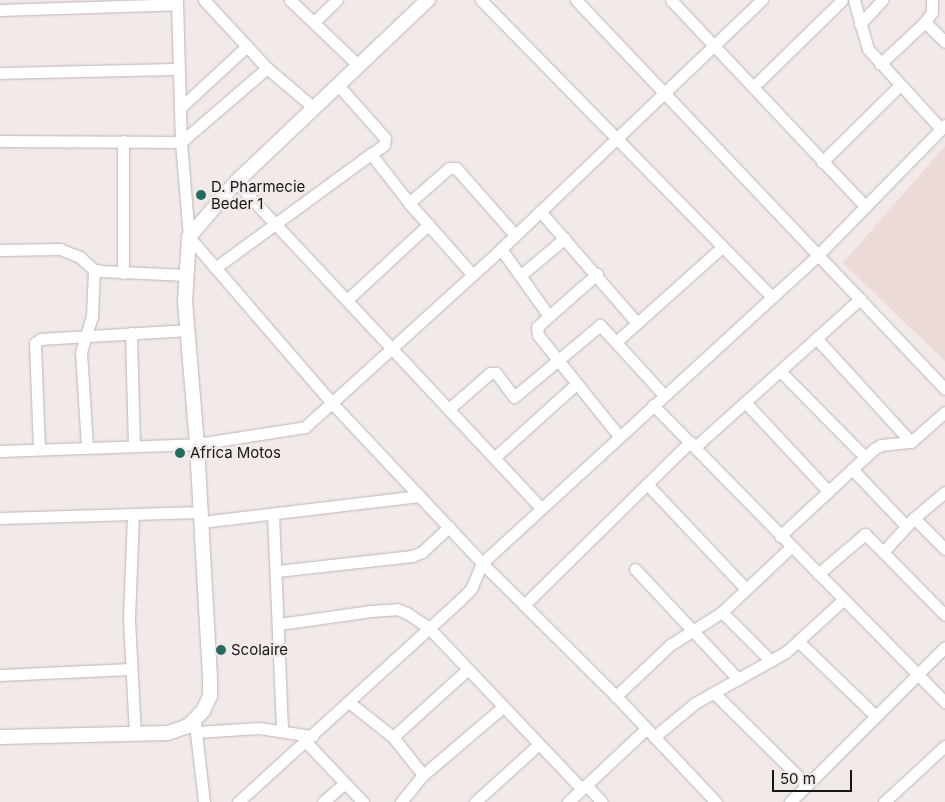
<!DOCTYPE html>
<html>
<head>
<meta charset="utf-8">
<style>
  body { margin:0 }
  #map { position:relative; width:945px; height:802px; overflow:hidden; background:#f2eae8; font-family:Inter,sans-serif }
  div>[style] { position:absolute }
  .built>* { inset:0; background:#ebdad8 }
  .roads { filter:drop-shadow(0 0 1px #bdb5b4) drop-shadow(0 0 1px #bdb5b4) }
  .minor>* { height:11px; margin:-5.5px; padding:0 5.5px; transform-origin:5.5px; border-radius:5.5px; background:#fff }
  .tertiary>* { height:14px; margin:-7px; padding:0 7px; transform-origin:7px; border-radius:7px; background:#fff }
  .dots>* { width:14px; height:14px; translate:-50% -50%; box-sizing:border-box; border:2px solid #f2eae8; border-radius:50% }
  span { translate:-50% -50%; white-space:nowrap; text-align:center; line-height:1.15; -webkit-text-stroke:5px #f2eae8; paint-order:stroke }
  .poi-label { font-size:15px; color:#181515 }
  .left { translate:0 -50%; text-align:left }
  .scale { position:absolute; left:772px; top:770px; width:80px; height:22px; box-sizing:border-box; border:2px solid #181515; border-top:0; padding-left:6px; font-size:15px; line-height:18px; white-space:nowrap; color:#181515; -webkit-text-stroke:4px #f2eae8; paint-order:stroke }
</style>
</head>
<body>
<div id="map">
  <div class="built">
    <i style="clip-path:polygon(945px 146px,945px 361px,843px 263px)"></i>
  </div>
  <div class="roads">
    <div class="minor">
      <i style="left:177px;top:0;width:142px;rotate:88.4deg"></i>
      <i style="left:181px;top:142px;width:95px;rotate:85.2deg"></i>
      <i style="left:189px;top:237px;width:218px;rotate:49.3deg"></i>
      <i style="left:331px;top:402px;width:221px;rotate:46.8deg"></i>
      <i style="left:482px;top:563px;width:189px;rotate:44.8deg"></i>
      <i style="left:616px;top:696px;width:146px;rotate:46.7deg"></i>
      <i style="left:204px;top:0;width:93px;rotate:47.2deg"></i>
      <i style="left:267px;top:68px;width:62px;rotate:40.4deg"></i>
      <i style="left:290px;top:0;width:94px;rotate:43.7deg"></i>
      <i style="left:481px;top:0;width:416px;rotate:45.6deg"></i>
      <i style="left:576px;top:0;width:536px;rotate:46.51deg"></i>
      <i style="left:671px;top:0;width:284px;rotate:46.7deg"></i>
      <i style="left:854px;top:0;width:51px;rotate:74.1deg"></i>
      <i style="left:868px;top:49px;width:108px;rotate:47.6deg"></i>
      <i style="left:0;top:10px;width:177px;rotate:-1.9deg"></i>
      <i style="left:314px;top:22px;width:32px;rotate:-44deg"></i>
      <i style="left:925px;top:22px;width:28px;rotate:45deg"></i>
      <i style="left:860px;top:24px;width:33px;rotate:-47deg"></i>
      <i style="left:880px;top:64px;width:62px;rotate:-43deg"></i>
      <i style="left:925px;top:22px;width:12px;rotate:-55deg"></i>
      <i style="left:932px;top:12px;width:12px;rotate:-90deg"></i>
      <i style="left:0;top:73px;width:178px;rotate:-1.3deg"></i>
      <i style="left:338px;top:85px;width:71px;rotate:48.4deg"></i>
      <i style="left:385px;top:138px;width:7px;rotate:98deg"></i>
      <i style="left:384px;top:145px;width:16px;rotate:145deg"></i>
      <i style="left:371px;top:154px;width:62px;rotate:52.2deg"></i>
      <i style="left:409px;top:203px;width:53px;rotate:-41.2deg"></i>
      <i style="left:449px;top:168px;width:7px"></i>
      <i style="left:456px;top:168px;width:89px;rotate:48.6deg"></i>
      <i style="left:753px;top:87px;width:124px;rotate:-44.3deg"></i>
      <i style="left:180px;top:108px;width:91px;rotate:-42.8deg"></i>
      <i style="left:0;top:141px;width:181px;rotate:0.3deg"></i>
      <i style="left:181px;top:142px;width:113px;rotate:-40.7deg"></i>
      <i style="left:822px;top:162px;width:110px;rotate:-44.6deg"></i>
      <i style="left:236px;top:182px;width:445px;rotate:46.9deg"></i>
      <i style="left:409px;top:203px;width:95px;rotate:48.4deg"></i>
      <i style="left:540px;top:211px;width:148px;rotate:49.1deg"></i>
      <i style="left:501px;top:249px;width:82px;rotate:54.4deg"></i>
      <i style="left:549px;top:316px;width:64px;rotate:-41.2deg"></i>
      <i style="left:0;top:250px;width:60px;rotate:-1deg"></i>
      <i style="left:60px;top:249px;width:22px;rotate:22deg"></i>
      <i style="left:80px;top:257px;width:19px;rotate:43deg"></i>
      <i style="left:94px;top:270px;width:7px;rotate:8deg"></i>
      <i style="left:101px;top:271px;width:85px;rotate:2.7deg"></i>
      <i style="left:215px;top:268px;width:193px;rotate:-36.2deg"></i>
      <i style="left:123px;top:273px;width:132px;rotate:-90deg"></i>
      <i style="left:521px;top:275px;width:57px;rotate:-40.1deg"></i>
      <i style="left:348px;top:299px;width:110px;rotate:-42.8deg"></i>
      <i style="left:549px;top:316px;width:16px;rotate:137deg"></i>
      <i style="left:537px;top:327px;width:8px;rotate:83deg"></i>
      <i style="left:538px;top:335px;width:129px;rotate:51.3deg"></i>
      <i style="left:131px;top:333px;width:112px;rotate:88.5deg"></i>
      <i style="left:816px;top:338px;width:141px;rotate:47.6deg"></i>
      <i style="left:617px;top:341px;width:141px;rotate:-41.8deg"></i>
      <i style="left:780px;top:371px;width:121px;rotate:45.3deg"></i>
      <i style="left:745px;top:402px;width:122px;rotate:47deg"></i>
      <i style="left:653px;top:405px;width:417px;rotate:45.5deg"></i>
      <i style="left:450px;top:408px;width:53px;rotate:-41.2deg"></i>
      <i style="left:490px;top:373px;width:6px"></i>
      <i style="left:496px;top:373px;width:30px;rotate:53deg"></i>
      <i style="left:514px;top:397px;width:112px;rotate:-39.9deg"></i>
      <i style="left:600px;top:325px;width:95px;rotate:47.6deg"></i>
      <i style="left:87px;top:447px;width:95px;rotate:-93.6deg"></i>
      <i style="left:81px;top:352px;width:37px;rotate:-73deg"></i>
      <i style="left:92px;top:317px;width:47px;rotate:-87.6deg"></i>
      <i style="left:695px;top:447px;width:222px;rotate:-41.9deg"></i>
      <i style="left:39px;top:449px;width:106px;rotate:-92.2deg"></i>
      <i style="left:35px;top:343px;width:7px;rotate:-34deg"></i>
      <i style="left:41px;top:339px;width:147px;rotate:-3.5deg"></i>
      <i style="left:0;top:451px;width:197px;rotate:-2deg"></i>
      <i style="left:197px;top:444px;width:109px;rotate:-8.9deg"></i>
      <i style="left:305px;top:427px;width:265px;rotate:-42.2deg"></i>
      <i style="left:501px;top:249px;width:361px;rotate:-43.7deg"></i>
      <i style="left:495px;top:457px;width:109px;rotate:-42deg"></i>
      <i style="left:852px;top:469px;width:79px;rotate:46.5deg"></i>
      <i style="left:647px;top:484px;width:144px;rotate:46.7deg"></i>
      <i style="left:133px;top:514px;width:106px;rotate:92.2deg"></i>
      <i style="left:129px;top:620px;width:114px;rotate:87deg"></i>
      <i style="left:273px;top:514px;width:217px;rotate:87.6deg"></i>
      <i style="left:0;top:518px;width:201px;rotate:-1.7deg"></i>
      <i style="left:914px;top:518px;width:44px;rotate:45deg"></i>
      <i style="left:201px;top:522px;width:220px;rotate:-6.8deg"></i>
      <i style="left:780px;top:536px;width:128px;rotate:-42.8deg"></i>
      <i style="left:874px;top:449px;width:8px;rotate:-30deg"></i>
      <i style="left:881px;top:445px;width:30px;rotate:-6deg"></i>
      <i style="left:911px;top:442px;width:45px;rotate:-41.4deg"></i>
      <i style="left:883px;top:552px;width:88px;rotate:45.5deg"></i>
      <i style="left:635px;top:569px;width:151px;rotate:46.9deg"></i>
      <i style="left:277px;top:571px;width:136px;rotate:-6.3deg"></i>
      <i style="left:412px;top:556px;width:11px;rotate:-22deg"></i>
      <i style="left:422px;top:552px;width:37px;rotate:-43deg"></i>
      <i style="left:818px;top:574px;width:62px;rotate:-40.4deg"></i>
      <i style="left:865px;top:534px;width:25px;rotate:45deg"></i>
      <i style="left:883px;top:552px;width:46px;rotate:-47.6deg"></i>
      <i style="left:914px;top:518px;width:40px;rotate:-40deg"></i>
      <i style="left:524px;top:605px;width:233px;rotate:-44.5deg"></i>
      <i style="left:722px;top:612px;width:69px;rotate:45deg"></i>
      <i style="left:279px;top:624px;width:93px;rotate:-8deg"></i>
      <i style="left:371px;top:611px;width:26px;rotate:-4deg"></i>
      <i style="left:397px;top:609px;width:11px;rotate:22deg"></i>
      <i style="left:407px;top:613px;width:27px;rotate:34deg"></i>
      <i style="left:429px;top:628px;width:222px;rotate:46.5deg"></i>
      <i style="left:799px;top:642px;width:107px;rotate:43.9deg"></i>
      <i style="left:0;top:675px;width:130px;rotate:-2.6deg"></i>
      <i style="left:714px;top:693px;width:131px;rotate:44.7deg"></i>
      <i style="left:616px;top:696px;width:74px;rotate:-43.4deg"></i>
      <i style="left:670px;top:645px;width:62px;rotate:-32.4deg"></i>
      <i style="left:722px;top:612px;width:95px;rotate:-43.3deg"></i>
      <i style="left:350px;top:703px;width:55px;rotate:38.3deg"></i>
      <i style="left:393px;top:737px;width:48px;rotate:51.7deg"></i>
      <i style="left:195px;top:724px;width:79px;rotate:83.4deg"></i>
      <i style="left:196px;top:732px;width:63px;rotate:-3.6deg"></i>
      <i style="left:259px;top:728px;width:54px;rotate:8.6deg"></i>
      <i style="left:393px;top:737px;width:101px;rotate:-42.2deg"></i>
      <i style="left:654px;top:737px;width:53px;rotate:-39.7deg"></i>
      <i style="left:695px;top:703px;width:104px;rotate:-29.3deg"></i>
      <i style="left:786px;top:652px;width:77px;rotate:-42.4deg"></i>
      <i style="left:306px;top:742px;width:83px;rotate:46.5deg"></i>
      <i style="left:586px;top:785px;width:23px;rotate:47deg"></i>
      <i style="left:238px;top:802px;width:300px;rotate:-42.3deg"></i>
      <i style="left:460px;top:600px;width:16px;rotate:-45deg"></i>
      <i style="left:471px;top:589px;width:28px;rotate:-67deg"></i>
      <i style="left:482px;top:563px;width:456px;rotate:-42.5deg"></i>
      <i style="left:818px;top:255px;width:182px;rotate:-45.7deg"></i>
      <i style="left:323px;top:802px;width:29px;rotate:-41deg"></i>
      <i style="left:401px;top:802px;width:35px;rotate:-51deg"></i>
      <i style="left:423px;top:775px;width:106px;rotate:-40.4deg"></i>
      <i style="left:475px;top:802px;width:86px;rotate:-42.2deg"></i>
      <i style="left:568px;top:802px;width:107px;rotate:-43.1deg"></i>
      <i style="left:790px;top:802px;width:219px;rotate:-45deg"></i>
      <i style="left:884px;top:802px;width:83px;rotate:-42.6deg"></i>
    </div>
    <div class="tertiary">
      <i style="left:0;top:737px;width:168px;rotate:-1.4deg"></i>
      <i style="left:168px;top:733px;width:21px;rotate:-19deg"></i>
      <i style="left:188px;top:726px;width:21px;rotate:-45deg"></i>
      <i style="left:203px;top:711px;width:17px;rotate:-65deg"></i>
      <i style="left:210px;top:696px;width:18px;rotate:-90deg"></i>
      <i style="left:210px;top:678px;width:234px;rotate:-93.2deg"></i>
      <i style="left:197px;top:444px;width:143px;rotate:-94.8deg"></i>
      <i style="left:185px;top:302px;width:65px;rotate:-86.5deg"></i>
      <i style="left:189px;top:237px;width:72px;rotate:-49.5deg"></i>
      <i style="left:236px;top:182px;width:265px;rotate:-43.5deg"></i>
    </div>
  </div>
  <div class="dots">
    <i style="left:201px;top:195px;background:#246c63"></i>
    <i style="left:180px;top:453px;background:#246c63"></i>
    <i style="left:221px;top:650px;background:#246c63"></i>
  </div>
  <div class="poi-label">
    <span class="left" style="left:211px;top:195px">D. Pharmecie<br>Beder 1</span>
    <span class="left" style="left:190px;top:453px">Africa Motos</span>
    <span class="left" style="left:231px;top:650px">Scolaire</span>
  </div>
  <div class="scale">50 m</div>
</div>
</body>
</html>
